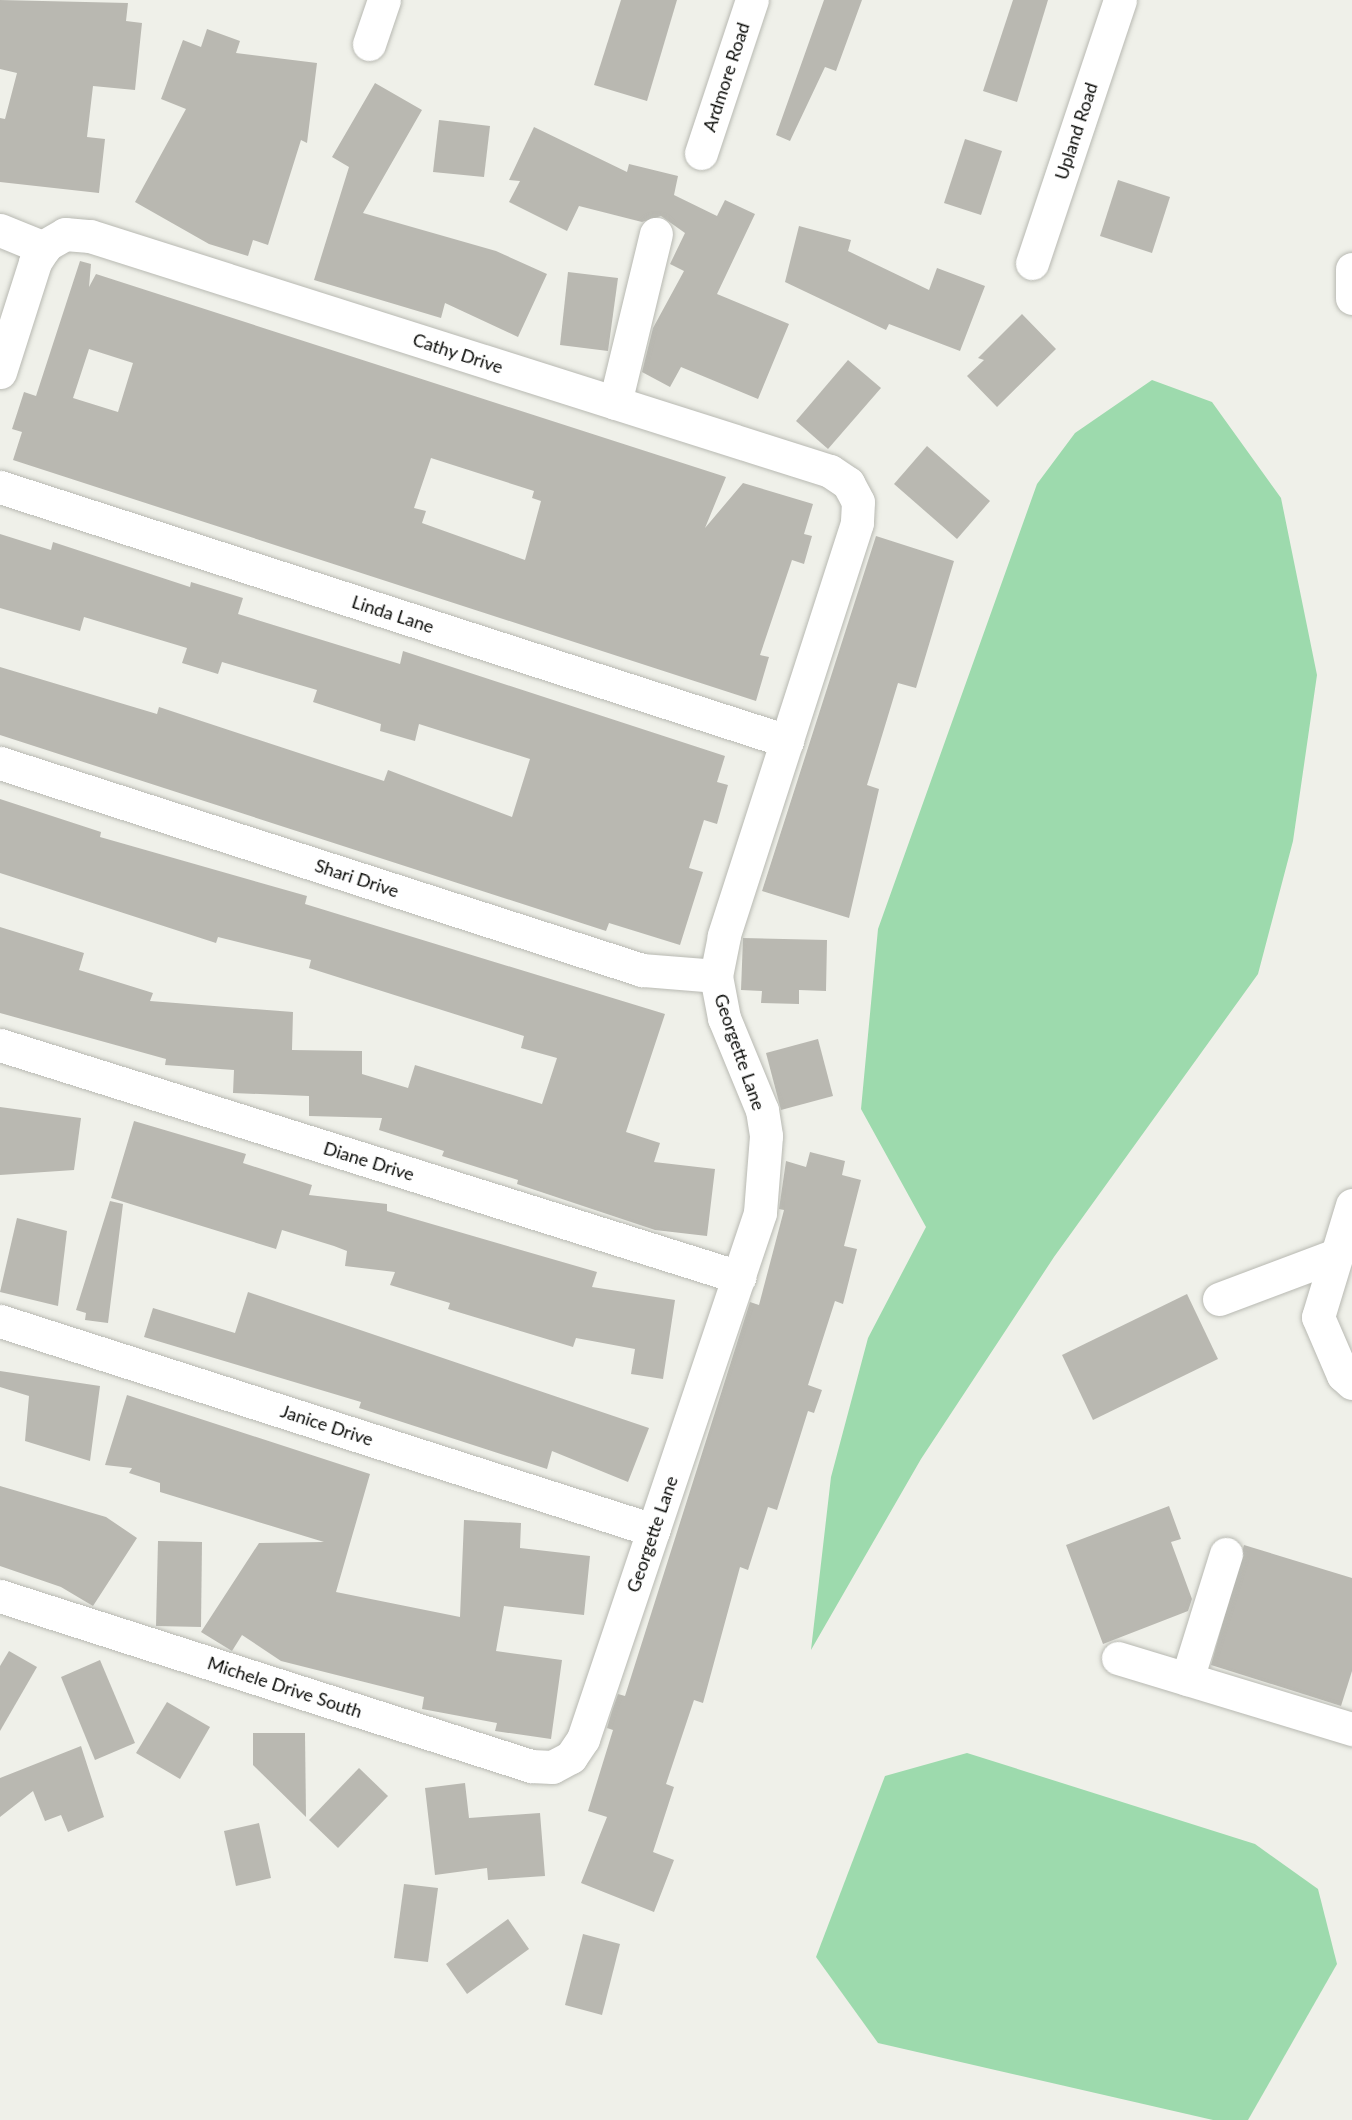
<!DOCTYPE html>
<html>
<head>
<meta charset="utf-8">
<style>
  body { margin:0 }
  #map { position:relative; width:1352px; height:2120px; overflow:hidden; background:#eff0e9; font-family:Lato,sans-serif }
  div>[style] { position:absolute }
  .water>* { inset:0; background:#9ddaad }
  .building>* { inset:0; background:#b9b8b1 }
  .roads { filter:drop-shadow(0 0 2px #b8b9b2) drop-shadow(0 0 2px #b8b9b2) }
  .minor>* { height:33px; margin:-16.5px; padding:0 16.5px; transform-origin:16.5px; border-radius:16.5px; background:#fff }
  span { translate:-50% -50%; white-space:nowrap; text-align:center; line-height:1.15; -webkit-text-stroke:4.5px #fff; paint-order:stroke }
  .street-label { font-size:18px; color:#0b0c09 }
</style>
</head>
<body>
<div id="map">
  <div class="water">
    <i style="clip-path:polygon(1152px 380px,1212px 402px,1281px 498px,1317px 675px,1293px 841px,1258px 974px,1054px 1257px,921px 1459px,811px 1650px,831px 1477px,868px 1338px,926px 1227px,861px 1109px,878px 929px,1037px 484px,1075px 433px)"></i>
    <i style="clip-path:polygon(967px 1753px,1255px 1844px,1318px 1889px,1337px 1964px,1248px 2120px,1213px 2120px,878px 2043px,816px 1957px,885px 1776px)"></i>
  </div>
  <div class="building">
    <i style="clip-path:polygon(0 0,128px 3px,126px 21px,142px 23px,135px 90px,93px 86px,87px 137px,105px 139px,99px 193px,0 182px,0 118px,5px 119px,17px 73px,0 69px)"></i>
    <i style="clip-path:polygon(621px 0,677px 0,647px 101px,594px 85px)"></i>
    <i style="clip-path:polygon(824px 0,862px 0,836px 71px,825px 67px,790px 141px,776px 135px)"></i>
    <i style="clip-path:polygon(1013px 0,1048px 0,1017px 102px,983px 91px)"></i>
    <i style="clip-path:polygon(207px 29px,240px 41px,236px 53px,317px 63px,307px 143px,301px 140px,268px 245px,253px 240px,248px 256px,209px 244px,135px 202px,186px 109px,161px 99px,183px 40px,201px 47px)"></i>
    <i style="clip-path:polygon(375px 83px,422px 110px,363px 213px,496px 251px,547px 274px,518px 337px,445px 303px,441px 318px,314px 280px,349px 167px,332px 157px)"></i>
    <i style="clip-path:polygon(439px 120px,490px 126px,484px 177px,433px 172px)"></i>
    <i style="clip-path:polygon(534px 127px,627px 172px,629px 164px,678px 176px,674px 195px,717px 216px,725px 200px,755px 214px,717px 294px,789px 324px,758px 399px,681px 367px,670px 387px,642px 372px,653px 328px,684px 271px,670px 264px,685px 233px,661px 216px,642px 222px,579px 206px,567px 231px,509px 202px,520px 181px,509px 180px)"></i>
    <i style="clip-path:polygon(965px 139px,1002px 151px,981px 215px,944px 203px)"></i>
    <i style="clip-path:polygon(1118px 180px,1170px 197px,1152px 253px,1100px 236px)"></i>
    <i style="clip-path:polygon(799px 226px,851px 240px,848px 251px,929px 290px,937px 268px,985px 286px,960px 351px,889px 324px,886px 330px,785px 282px)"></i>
    <i style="clip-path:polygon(evenodd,80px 261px,91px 264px,89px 287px,96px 274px,726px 477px,705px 528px,743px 483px,813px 504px,804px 534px,812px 536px,804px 564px,792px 560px,760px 655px,769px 657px,756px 701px,13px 460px,22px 432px,12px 429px,24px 392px,36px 396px,80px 261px,89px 349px,133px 363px,118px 412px,73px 398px,89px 349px,80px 261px,431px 458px,534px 491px,532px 498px,541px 501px,525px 560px,422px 523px,426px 511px,414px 508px,431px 458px)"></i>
    <i style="clip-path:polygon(568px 272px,618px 278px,608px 351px,560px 345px)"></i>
    <i style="clip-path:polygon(1022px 314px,1056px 349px,997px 407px,967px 376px,984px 360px,978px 358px)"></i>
    <i style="clip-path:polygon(848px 360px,881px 388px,828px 449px,796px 421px)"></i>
    <i style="clip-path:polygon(927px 446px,990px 501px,957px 539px,894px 484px)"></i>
    <i style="clip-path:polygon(0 534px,51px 550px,53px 542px,190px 587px,191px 582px,243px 598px,238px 614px,400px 664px,403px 651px,725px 756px,717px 782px,728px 785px,717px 824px,704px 820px,689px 868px,703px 872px,680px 945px,609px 923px,606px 931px,0 735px,0 667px,157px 714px,159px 707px,384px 781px,388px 770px,512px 817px,530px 759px,419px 724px,415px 741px,380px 731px,381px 724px,313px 702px,317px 690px,222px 662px,218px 674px,182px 663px,187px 648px,84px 617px,80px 631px,0 608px)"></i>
    <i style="clip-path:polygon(876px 536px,954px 561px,916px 688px,898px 683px,867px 785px,879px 789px,849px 918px,762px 891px)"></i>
    <i style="clip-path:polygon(0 799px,101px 832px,100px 837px,307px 896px,305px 904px,665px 1014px,626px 1132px,660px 1143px,654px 1162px,715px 1169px,707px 1236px,655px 1230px,517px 1184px,518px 1180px,442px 1156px,444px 1151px,379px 1130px,382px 1118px,309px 1116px,309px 1096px,233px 1093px,234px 1070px,165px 1065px,166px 1059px,0 1013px,0 927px,84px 953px,79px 970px,153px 993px,150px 1001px,293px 1012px,292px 1050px,362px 1051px,362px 1074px,408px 1088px,415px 1065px,542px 1104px,557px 1058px,521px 1048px,524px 1036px,309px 968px,311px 960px,218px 937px,216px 943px,0 873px)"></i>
    <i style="clip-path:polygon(743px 938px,827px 940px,826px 991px,799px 990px,799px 1004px,761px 1003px,762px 991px,741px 990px)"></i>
    <i style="clip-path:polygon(818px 1039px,833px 1096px,781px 1110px,766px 1053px)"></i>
    <i style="clip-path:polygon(0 1107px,81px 1118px,74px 1170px,0 1175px)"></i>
    <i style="clip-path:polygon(134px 1121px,246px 1154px,243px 1163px,312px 1185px,309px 1195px,387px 1204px,387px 1211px,597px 1272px,592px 1287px,675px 1300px,663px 1379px,631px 1374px,635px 1349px,576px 1338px,573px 1347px,448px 1309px,450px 1303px,390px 1285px,395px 1272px,345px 1266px,347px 1251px,334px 1246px,282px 1230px,276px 1249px,111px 1198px)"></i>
    <i style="clip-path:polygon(810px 1152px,845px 1161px,842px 1175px,861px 1180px,844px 1246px,857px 1249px,843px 1304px,835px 1301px,808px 1385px,822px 1390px,814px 1413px,808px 1411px,777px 1510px,768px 1507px,748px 1570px,740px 1567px,703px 1703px,694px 1700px,666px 1784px,674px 1787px,653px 1852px,674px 1860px,654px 1912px,581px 1883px,607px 1817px,588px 1811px,613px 1730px,607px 1728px,612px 1711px,618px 1694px,625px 1696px,750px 1302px,759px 1305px,784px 1210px,779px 1209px,786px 1161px,806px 1167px)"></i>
    <i style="clip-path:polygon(110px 1201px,123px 1204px,108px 1323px,85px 1320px,86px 1313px,76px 1310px)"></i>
    <i style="clip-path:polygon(17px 1218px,67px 1231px,58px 1306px,0 1292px)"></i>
    <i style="clip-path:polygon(248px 1292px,649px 1428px,628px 1482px,552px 1451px,547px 1469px,359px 1408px,361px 1402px,144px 1337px,153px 1308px,235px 1333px)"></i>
    <i style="clip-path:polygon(1187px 1294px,1218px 1359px,1093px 1420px,1062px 1355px)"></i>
    <i style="clip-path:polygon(0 1371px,100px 1386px,90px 1461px,25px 1441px,29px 1396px,0 1387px)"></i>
    <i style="clip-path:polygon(127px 1395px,370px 1474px,336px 1592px,460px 1617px,464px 1520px,521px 1523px,520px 1548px,590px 1556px,584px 1615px,504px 1606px,496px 1651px,562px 1660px,551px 1739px,495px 1731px,497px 1723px,422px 1709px,424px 1697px,281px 1661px,242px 1635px,232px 1651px,201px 1632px,259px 1543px,324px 1542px,160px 1492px,160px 1483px,129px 1473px,132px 1468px,105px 1465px)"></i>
    <i style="clip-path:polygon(0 1486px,106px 1517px,137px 1538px,93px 1606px,61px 1587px,0 1566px)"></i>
    <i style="clip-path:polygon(1169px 1506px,1181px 1539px,1171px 1542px,1192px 1599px,1188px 1611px,1103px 1644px,1066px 1545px)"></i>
    <i style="clip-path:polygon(158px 1541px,202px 1542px,201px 1627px,156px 1626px)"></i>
    <i style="clip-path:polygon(1244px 1545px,1352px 1578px,1352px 1671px,1341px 1706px,1211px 1665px)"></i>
    <i style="clip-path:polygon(9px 1651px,37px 1667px,0 1731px,0 1666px)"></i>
    <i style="clip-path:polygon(100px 1660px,135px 1743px,95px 1760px,61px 1677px)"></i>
    <i style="clip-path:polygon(167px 1702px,210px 1727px,180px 1779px,136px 1753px)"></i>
    <i style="clip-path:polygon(253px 1733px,305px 1733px,306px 1817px,253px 1765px)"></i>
    <i style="clip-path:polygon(81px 1746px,104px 1817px,68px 1832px,61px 1815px,45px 1821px,33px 1791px,0 1817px,0 1778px)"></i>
    <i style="clip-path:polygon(359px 1768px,388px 1796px,338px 1848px,309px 1820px)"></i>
    <i style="clip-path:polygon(465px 1783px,469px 1818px,540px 1813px,545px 1876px,488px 1880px,487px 1868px,435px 1875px,425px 1788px)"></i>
    <i style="clip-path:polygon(259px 1823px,271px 1878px,236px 1886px,224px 1831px)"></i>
    <i style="clip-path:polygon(404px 1884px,438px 1888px,428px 1962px,394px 1958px)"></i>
    <i style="clip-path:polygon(508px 1919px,529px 1949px,467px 1994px,446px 1964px)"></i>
    <i style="clip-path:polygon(583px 1934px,620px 1944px,602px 2015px,565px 2005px)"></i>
  </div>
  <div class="roads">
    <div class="minor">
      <i style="left:369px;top:44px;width:46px;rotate:-71.2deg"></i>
      <i style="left:701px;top:153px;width:161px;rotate:-71.6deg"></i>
      <i style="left:0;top:230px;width:48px;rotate:22.2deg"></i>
      <i style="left:1032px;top:263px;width:277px;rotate:-71.5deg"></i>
      <i style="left:1352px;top:269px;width:29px;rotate:90deg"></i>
      <i style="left:0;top:372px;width:115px;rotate:-72.3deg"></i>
      <i style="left:35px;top:262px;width:20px;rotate:-57deg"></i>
      <i style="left:46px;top:245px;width:22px;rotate:-30deg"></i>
      <i style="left:65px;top:234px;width:25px;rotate:5deg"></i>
      <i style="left:90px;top:236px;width:776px;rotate:17.62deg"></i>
      <i style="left:830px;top:471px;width:22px;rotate:34deg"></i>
      <i style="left:848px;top:483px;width:21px;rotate:62deg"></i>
      <i style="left:858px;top:502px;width:21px;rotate:93deg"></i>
      <i style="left:857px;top:523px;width:434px;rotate:107.9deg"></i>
      <i style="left:724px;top:936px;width:41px;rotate:101.3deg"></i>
      <i style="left:716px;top:976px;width:43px;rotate:79.2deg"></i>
      <i style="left:724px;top:1018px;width:100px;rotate:67.6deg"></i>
      <i style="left:762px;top:1110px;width:26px;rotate:81deg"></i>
      <i style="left:766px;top:1136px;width:77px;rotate:94.5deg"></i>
      <i style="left:760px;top:1213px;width:555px;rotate:108.6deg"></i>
      <i style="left:583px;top:1739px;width:22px;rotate:124deg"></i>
      <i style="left:571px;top:1757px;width:21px;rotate:152deg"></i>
      <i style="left:552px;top:1767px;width:21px;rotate:-177deg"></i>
      <i style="left:531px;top:1766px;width:558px;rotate:-162.25deg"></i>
      <i style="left:615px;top:403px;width:174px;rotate:-76.4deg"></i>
      <i style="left:0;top:487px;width:827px;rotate:17.89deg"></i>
      <i style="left:0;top:763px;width:675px;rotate:17.87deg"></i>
      <i style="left:642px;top:970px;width:74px;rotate:4.6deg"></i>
      <i style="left:0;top:1045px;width:775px;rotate:17.43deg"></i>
      <i style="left:1352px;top:1205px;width:117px;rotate:106.9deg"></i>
      <i style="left:1318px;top:1317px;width:63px;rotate:66.7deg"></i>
      <i style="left:1343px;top:1375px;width:12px;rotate:42deg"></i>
      <i style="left:1219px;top:1299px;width:125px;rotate:-20.6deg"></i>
      <i style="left:0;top:1321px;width:686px;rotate:17.75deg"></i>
      <i style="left:1118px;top:1658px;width:245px;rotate:16.9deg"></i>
      <i style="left:1187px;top:1679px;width:131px;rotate:-72.7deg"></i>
    </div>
  </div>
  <div class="street-label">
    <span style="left:726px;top:77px;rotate:-72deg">Ardmore Road</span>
    <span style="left:1076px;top:131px;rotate:-72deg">Upland Road</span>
    <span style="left:458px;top:353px;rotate:18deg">Cathy Drive</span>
    <span style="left:393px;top:614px;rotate:18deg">Linda Lane</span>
    <span style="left:357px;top:878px;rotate:18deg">Shari Drive</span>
    <span style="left:740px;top:1052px;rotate:71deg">Georgette Lane</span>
    <span style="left:369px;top:1161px;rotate:17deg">Diane Drive</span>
    <span style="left:327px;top:1425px;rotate:18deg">Janice Drive</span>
    <span style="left:652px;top:1534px;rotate:-71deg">Georgette Lane</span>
    <span style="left:285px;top:1687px;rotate:18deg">Michele Drive South</span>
  </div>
</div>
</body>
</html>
